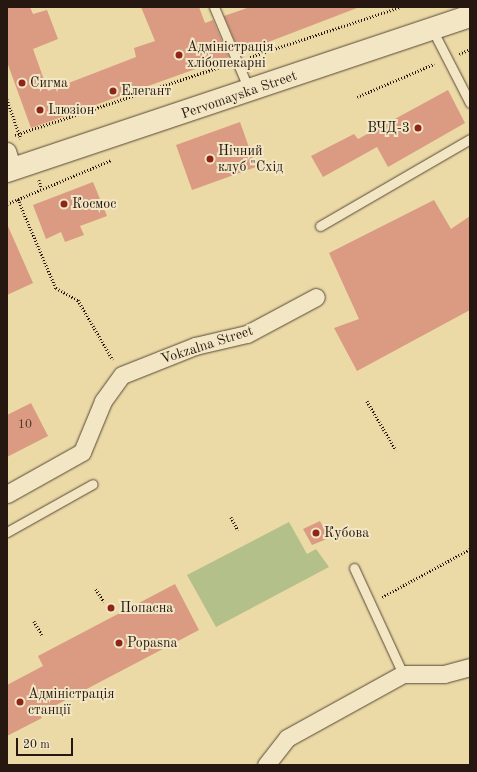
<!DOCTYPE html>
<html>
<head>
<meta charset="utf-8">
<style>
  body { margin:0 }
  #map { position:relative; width:477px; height:772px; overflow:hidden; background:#ebd9a6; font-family:"Old Standard TT",serif }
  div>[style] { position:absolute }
  .green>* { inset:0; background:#b4c089 }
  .building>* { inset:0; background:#da9b82 }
  .path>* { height:2.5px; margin-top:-1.25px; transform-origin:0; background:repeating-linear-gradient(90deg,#261811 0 1px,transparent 0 3px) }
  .roads { filter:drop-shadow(0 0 1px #574836) drop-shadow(0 0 1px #574836) }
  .service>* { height:9px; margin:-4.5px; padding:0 4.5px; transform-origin:4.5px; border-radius:4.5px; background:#f2e6c5 }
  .minor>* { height:17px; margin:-8.5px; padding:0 8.5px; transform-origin:8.5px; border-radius:8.5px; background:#f2e6c5 }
  .tertiary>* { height:22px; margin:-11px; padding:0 11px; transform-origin:11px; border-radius:11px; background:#f2e6c5 }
  .dots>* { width:11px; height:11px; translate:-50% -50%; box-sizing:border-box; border:2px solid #f2e6c5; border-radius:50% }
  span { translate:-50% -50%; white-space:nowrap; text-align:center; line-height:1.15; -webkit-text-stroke:4px #f2e6c5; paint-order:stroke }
  .number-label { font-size:12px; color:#53392d }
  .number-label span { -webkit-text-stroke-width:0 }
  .poi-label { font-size:14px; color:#261811 }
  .left { translate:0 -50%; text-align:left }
  .right { translate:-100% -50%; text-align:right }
  .street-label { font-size:14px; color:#261811 }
  .frame { position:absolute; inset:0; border:8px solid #261811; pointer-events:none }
  .scale { position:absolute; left:16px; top:738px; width:57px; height:18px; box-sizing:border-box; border:2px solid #261811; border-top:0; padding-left:5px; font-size:12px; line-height:14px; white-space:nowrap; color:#261811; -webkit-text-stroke:3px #f2e6c5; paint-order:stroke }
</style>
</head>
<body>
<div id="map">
  <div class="green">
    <i style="clip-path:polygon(289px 522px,307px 554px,316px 549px,329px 567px,216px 627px,187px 575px)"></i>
  </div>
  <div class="building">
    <i style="clip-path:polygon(7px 7px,30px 7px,33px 14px,47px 10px,58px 39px,33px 49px,48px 91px,136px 57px,134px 48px,155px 41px,141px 7px,199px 7px,205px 23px,213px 20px,229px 57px,31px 128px,7px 62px)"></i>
    <i style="clip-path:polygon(250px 7px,357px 7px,357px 8px,240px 53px,224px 16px)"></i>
    <i style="clip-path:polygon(448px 90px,465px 123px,388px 167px,377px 147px,323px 177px,311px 156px,354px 134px,358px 139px)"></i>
    <i style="clip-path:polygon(240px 122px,256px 167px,192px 190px,176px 145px)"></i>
    <i style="clip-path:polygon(93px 182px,107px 216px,80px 226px,84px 235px,65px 242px,61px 232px,46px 239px,33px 205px)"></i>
    <i style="clip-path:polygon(434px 200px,451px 229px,470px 216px,470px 310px,357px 371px,334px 328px,359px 319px,329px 253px)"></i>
    <i style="clip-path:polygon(7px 224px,33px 283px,7px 295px)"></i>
    <i style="clip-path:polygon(31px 403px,48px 436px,7px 457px,7px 415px)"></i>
    <i style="clip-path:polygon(320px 521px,329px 538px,312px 545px,303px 529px)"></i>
    <i style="clip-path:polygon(175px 584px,199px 630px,39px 714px,42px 718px,7px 736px,7px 685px,43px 666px,38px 656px)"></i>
  </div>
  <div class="path">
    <i style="left:459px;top:54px;width:12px;rotate:-24deg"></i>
    <i style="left:250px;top:57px;width:158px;rotate:-18.4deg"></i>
    <i style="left:357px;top:97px;width:84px;rotate:-23.2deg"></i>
    <i style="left:7px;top:99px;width:42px;rotate:70.7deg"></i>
    <i style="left:15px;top:135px;width:221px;rotate:-18.4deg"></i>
    <i style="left:39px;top:180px;width:9px;rotate:72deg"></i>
    <i style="left:18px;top:199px;width:97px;rotate:66.9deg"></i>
    <i style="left:56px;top:288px;width:25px;rotate:29deg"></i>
    <i style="left:78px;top:300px;width:69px;rotate:59.7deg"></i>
    <i style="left:7px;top:204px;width:113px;rotate:-22.9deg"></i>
    <i style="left:367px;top:401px;width:57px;rotate:59.4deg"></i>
    <i style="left:231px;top:517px;width:15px;rotate:62deg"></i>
    <i style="left:96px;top:589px;width:15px;rotate:58deg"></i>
    <i style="left:382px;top:597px;width:100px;rotate:-28.6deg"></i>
    <i style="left:34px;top:621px;width:16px;rotate:60deg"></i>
  </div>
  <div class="roads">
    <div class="service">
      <i style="left:214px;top:7px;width:90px;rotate:67.1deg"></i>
      <i style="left:432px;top:29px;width:83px;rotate:62.8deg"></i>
      <i style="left:320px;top:226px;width:173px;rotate:-30.1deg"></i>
      <i style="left:7px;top:532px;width:98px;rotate:-29.2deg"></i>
      <i style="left:354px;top:568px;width:117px;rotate:65.2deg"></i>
    </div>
    <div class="minor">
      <i style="left:7px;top:151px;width:19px;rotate:72deg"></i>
      <i style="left:7px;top:494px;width:86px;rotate:-29.2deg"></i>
      <i style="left:82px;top:452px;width:55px;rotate:-67.6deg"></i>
      <i style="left:103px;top:401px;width:32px;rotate:-54deg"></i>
      <i style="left:122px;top:375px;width:79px;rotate:-21.7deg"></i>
      <i style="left:195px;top:346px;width:53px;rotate:-13deg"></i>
      <i style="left:247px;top:334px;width:78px;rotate:-28.2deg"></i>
      <i style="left:266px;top:765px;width:34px;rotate:-52deg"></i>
      <i style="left:287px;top:738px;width:132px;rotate:-28.9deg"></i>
      <i style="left:403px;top:674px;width:41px"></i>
      <i style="left:444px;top:674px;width:27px;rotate:-15deg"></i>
    </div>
    <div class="tertiary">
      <i style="left:7px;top:171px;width:488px;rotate:-18.5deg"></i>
    </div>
  </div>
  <div class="dots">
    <i style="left:179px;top:55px;background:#8f2418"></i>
    <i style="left:22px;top:83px;background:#8f2418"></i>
    <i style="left:113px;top:91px;background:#8f2418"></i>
    <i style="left:40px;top:110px;background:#8f2418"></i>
    <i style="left:418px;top:128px;background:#8f2418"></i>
    <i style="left:210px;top:159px;background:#8f2418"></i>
    <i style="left:64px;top:204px;background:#8f2418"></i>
    <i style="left:316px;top:533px;background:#8f2418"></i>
    <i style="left:111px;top:608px;background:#8f2418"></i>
    <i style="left:119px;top:643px;background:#8f2418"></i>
    <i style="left:20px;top:702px;background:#8f2418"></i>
  </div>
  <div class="number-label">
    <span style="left:25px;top:426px">10</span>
  </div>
  <div class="poi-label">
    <span class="left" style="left:187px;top:55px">Адміністрація<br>хлібопекарні</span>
    <span class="left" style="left:30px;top:83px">Сигма</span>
    <span class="left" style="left:121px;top:91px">Елегант</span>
    <span class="left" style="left:48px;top:110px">Ілюзіон</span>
    <span class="right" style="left:410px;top:128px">ВЧД-3</span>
    <span class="left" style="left:218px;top:159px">Нічний<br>клуб "Схід</span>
    <span class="left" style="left:72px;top:204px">Космос</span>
    <span class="left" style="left:324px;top:533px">Кубова</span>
    <span class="left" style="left:120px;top:608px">Попасна</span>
    <span class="left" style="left:127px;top:643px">Popasna</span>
    <span class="left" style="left:28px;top:702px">Адміністрація<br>станції</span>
  </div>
  <div class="street-label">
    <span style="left:239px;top:95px;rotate:-19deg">Pervomayska Street</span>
    <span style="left:207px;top:345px;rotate:-18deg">Vokzalna Street</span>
  </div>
  <div class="frame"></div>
  <div class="scale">20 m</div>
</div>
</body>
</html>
